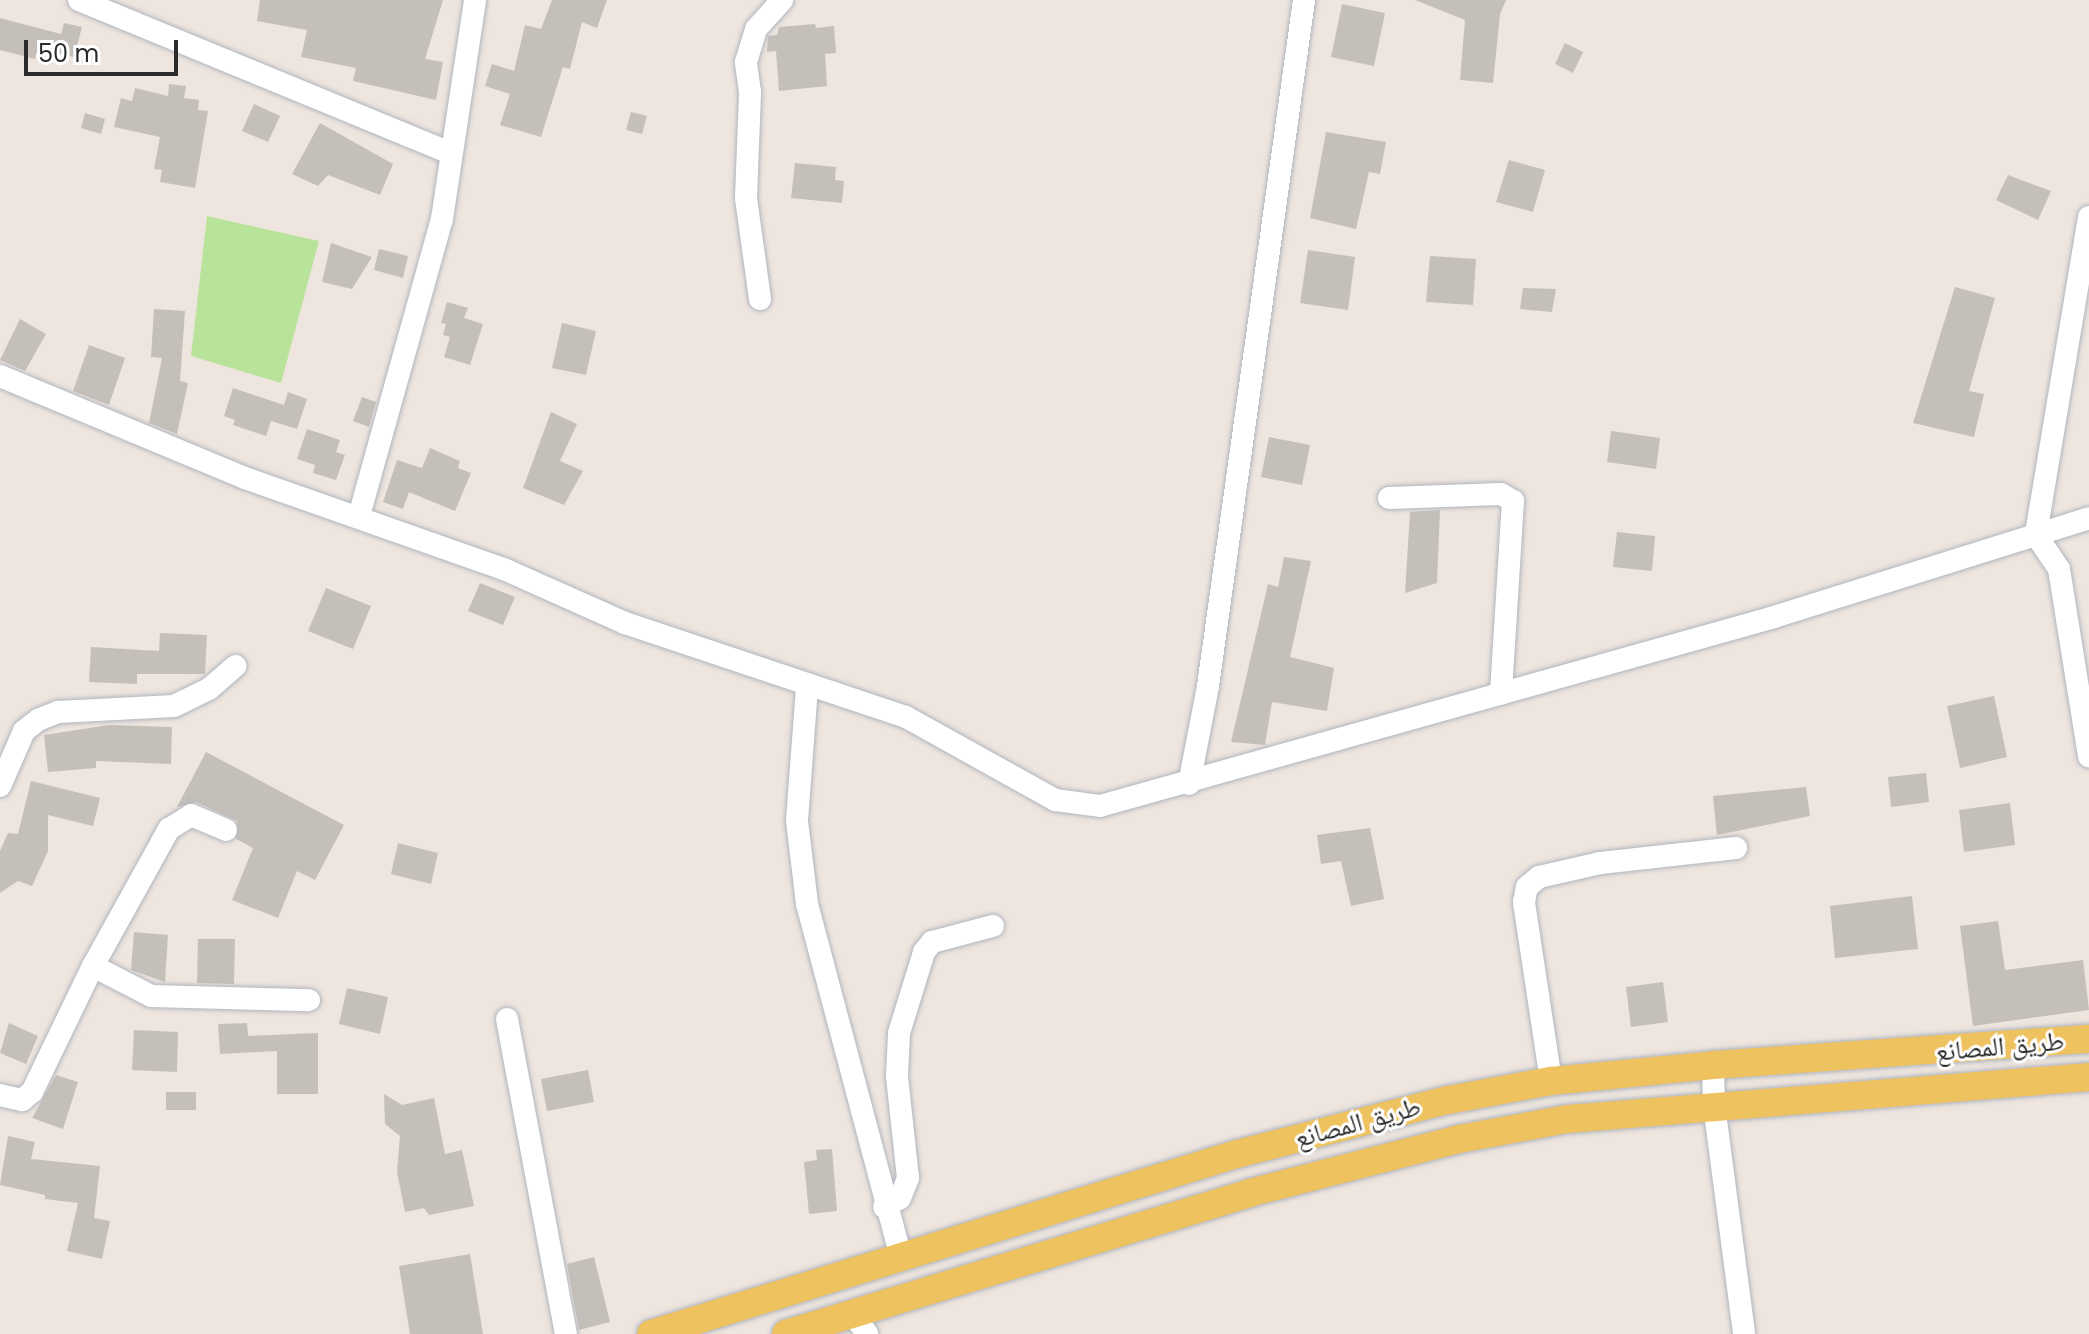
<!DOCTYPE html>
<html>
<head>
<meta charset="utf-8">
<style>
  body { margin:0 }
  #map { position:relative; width:2089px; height:1334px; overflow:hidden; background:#ede5de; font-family:Poppins,"Noto Naskh Arabic",sans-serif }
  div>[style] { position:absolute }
  .green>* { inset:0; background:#b9e39b }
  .building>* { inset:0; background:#c5bfba }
  .roads { filter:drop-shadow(0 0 2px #b1b5bf) drop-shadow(0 0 2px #b1b5bf) }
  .minor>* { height:22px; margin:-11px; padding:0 11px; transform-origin:11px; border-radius:11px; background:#fff }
  .major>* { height:28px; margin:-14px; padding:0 14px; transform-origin:14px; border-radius:14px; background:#efc260 }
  span { translate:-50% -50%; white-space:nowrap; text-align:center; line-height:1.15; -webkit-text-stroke:6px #fff; paint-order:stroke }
  .street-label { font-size:26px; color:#2b2b2b }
  .scale { position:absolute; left:24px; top:40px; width:154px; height:36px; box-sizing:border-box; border:4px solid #2b2b2b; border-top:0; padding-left:10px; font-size:24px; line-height:28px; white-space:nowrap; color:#2b2b2b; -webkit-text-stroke:6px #fff; paint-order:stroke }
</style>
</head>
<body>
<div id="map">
  <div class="green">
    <i style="clip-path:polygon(207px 216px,319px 241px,281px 383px,191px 356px)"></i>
  </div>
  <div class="building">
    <i style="clip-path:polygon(260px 0,443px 0,425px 59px,443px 62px,436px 100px,353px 81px,356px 68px,301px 57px,307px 30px,257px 21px)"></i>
    <i style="clip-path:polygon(552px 0,607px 0,597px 28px,582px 22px,570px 69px,563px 67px,541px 137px,500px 125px,510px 94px,485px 86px,492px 64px,514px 71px,525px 25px,541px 29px)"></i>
    <i style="clip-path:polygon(1415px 0,1506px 0,1500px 14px,1493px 83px,1460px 80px,1465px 20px)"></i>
    <i style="clip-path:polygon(1342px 4px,1385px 13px,1374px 66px,1331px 57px)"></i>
    <i style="clip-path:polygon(0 18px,61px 34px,64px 23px,82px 27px,74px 57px,38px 48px,35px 59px,0 50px)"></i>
    <i style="clip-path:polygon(815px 24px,816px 28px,834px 26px,836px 53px,825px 54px,827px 86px,779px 91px,776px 51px,767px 52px,768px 36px,777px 35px,779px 27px)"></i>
    <i style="clip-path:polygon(1565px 43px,1583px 52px,1573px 73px,1555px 64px)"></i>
    <i style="clip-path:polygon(169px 84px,186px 86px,184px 98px,199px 100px,198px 110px,208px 111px,195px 188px,160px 182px,162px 170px,154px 169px,160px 137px,114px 127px,121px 98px,132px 101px,135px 88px,168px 96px)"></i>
    <i style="clip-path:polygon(254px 104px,280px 116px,268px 142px,242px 131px)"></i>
    <i style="clip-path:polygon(631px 112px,647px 116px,642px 134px,626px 130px)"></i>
    <i style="clip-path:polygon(85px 113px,105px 119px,101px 134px,81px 128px)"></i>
    <i style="clip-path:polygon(320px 123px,393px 164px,380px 195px,328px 175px,318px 186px,292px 174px)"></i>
    <i style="clip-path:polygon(1326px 132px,1386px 142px,1380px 174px,1369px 172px,1356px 229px,1310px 218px)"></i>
    <i style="clip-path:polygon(1509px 160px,1545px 170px,1533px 212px,1496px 202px)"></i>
    <i style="clip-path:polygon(795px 163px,836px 167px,835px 180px,844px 181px,842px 203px,791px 198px)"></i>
    <i style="clip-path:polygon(2008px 175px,2051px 191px,2038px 220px,1996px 200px)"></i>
    <i style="clip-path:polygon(331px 243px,372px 257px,352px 289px,322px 282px)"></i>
    <i style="clip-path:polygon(379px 249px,408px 256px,403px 278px,374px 270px)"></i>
    <i style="clip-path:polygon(1308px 250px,1355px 257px,1348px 310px,1300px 303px)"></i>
    <i style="clip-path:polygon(1430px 256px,1476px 259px,1473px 305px,1426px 302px)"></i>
    <i style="clip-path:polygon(1955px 287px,1995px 298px,1969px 391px,1984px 394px,1974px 437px,1913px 423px)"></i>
    <i style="clip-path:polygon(1523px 288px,1556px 289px,1552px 312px,1520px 309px)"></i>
    <i style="clip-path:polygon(447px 302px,468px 308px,464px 318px,483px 324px,470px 365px,444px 357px,450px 337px,443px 335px,446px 324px,441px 323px)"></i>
    <i style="clip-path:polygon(154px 309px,185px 311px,180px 381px,188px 383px,177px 434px,149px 423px,162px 358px,151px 357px)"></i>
    <i style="clip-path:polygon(20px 319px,46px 334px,25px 371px,0 360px)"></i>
    <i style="clip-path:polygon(562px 323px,596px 331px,586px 375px,552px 368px)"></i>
    <i style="clip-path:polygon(89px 345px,125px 358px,109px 405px,73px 391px)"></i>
    <i style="clip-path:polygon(233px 388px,284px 405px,288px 392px,307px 399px,297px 429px,271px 421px,266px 436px,233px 425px,235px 420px,224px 416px)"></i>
    <i style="clip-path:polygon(362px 397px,376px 402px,369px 427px,353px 421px)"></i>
    <i style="clip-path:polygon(551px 412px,577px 424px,560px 461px,583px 471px,564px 505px,523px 488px)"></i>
    <i style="clip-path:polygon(307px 429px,340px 440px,336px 452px,345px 455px,336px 480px,313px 473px,315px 465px,297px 459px)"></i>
    <i style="clip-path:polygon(1611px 431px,1660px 438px,1656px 469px,1607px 462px)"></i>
    <i style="clip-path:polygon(1269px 437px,1310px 445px,1302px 485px,1261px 477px)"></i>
    <i style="clip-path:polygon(430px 448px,460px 461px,458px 468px,471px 473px,455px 511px,409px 492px,403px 509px,383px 502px,397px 460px,422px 468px)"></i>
    <i style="clip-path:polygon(1440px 510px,1437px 583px,1405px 593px,1410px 512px)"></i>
    <i style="clip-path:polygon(1617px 532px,1655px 536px,1652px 571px,1613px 567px)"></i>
    <i style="clip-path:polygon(1284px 557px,1311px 561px,1290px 657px,1334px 668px,1327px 711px,1272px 702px,1265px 745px,1231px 742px,1268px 584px,1278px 587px)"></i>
    <i style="clip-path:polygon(480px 583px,515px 597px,503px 625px,468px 611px)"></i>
    <i style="clip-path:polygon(326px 588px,371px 606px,353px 649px,308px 631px)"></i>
    <i style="clip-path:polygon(160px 633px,207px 635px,205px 674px,137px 674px,137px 684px,89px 682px,91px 647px,159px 651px)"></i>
    <i style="clip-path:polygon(1994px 696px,2007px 757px,1960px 768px,1947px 706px)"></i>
    <i style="clip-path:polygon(109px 725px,172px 727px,171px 764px,96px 761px,96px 768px,48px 772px,44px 735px)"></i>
    <i style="clip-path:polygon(206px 752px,344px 825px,315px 880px,297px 871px,278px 918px,232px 900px,253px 848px,236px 839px,237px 821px,196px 802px,177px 807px)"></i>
    <i style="clip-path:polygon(1926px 773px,1929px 802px,1891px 807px,1888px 777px)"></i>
    <i style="clip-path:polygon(31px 781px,100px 798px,93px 826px,48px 815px,48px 851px,32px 886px,18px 881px,0 893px,0 851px,8px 833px,18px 834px)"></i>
    <i style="clip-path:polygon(1806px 787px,1810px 816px,1717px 835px,1713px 796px)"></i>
    <i style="clip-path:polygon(2010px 803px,2015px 845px,1964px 852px,1959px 810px)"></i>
    <i style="clip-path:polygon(1370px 828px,1384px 899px,1351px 906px,1341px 861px,1321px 864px,1317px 835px)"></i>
    <i style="clip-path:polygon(398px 843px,438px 853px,431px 884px,391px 874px)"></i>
    <i style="clip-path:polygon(1912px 896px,1918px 949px,1835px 958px,1830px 906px)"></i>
    <i style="clip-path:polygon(1998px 921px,2005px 970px,2083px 960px,2089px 1010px,1973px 1026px,1960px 926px)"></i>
    <i style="clip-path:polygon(134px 932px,168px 935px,165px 982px,131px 970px)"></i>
    <i style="clip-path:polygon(198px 939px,235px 939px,234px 984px,197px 983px)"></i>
    <i style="clip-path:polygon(1663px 982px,1668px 1022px,1631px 1027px,1626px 987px)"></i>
    <i style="clip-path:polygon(347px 988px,388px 997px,380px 1034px,339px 1024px)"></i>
    <i style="clip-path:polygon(9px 1023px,38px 1036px,26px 1064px,0 1053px)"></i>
    <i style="clip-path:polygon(247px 1023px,248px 1036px,318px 1033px,318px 1094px,277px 1094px,277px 1051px,220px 1054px,218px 1024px)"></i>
    <i style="clip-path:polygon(134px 1030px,178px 1032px,177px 1072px,132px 1070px)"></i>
    <i style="clip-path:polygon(588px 1070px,594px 1102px,547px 1111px,541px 1079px)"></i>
    <i style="clip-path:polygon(56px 1075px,78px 1082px,63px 1129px,32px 1118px)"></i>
    <i style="clip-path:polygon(166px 1092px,196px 1092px,196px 1110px,166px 1110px)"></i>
    <i style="clip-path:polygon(384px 1094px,402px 1105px,434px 1098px,445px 1154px,462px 1150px,474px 1206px,429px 1215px,424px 1208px,405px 1212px,397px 1172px,400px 1136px,385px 1124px)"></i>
    <i style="clip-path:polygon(8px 1136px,35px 1142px,31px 1159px,100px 1166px,94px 1218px,110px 1221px,102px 1259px,67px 1251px,78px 1203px,45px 1199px,45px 1195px,0 1185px)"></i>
    <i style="clip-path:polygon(832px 1149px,837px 1211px,809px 1214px,804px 1162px,817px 1160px,816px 1150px)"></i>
    <i style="clip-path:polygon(470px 1254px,483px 1334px,410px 1334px,399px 1266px)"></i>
    <i style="clip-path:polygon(594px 1257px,610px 1322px,579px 1330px,567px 1264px)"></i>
  </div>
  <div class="roads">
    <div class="minor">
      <i style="left:79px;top:0;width:402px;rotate:22.4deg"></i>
      <i style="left:2089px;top:217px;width:322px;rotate:99.5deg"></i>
      <i style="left:2036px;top:535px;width:41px;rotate:55.9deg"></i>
      <i style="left:2059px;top:569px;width:190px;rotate:80.9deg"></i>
      <i style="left:760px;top:299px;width:102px;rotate:-97.9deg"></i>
      <i style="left:746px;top:198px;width:106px;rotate:-87.8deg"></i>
      <i style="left:750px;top:92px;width:30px;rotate:-98deg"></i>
      <i style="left:746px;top:62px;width:34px;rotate:-73deg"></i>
      <i style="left:756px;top:29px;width:39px;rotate:-48deg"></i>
      <i style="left:0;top:376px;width:265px;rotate:22.6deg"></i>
      <i style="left:245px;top:478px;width:277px;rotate:19.4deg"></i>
      <i style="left:506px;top:570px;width:130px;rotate:24deg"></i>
      <i style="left:625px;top:623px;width:296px;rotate:18.5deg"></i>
      <i style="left:906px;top:717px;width:171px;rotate:29.1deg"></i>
      <i style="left:1055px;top:800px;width:45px;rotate:7.6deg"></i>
      <i style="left:1100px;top:806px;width:700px;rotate:-15.66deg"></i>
      <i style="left:1774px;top:617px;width:330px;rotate:-17.4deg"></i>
      <i style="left:1389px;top:498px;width:112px;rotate:-2deg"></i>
      <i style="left:1501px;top:494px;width:14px;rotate:30deg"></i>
      <i style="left:1513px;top:501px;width:193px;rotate:93.6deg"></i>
      <i style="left:359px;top:516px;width:308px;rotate:-74.4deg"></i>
      <i style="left:442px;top:219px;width:221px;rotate:-81.4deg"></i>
      <i style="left:807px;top:687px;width:134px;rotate:94.3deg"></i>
      <i style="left:797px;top:821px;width:84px;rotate:83.1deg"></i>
      <i style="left:807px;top:904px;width:368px;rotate:75.1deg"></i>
      <i style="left:1189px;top:784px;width:100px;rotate:-79deg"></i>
      <i style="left:1208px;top:686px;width:693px;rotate:-82.03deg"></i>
      <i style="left:0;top:786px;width:60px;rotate:-66.4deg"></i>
      <i style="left:24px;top:731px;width:18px;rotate:-38deg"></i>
      <i style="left:38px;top:720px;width:22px;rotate:-22deg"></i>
      <i style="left:58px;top:712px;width:116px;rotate:-3deg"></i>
      <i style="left:174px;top:706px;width:39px;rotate:-26deg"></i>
      <i style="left:209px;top:689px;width:35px;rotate:-41deg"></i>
      <i style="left:93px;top:966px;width:65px;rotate:27.3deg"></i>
      <i style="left:151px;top:996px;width:158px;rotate:1.5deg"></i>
      <i style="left:507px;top:1019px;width:320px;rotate:79.4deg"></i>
      <i style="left:1713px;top:1065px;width:40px;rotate:88.6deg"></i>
      <i style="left:1714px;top:1105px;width:231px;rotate:82.5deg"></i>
      <i style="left:1551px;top:1081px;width:181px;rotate:-98.6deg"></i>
      <i style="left:1524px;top:902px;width:15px;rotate:-79deg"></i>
      <i style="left:1527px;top:887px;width:16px;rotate:-40deg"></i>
      <i style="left:1539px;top:877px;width:63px;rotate:-12.9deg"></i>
      <i style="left:1600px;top:863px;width:137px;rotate:-6.3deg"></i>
      <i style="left:0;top:1095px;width:23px;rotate:13deg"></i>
      <i style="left:22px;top:1100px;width:13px;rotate:-39deg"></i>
      <i style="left:32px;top:1092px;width:140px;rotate:-64.2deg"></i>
      <i style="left:93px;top:966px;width:157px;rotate:-61deg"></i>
      <i style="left:169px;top:829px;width:26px;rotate:-32deg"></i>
      <i style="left:191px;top:815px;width:38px;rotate:23deg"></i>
      <i style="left:884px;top:1207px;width:18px;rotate:-29deg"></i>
      <i style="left:900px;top:1198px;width:22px;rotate:-68deg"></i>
      <i style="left:908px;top:1178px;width:103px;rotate:-96.2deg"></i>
      <i style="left:897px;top:1076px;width:43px;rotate:-87.3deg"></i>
      <i style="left:899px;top:1033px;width:85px;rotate:-72.8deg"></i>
      <i style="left:924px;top:952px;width:13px;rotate:-51deg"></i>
      <i style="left:932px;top:942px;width:63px;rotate:-14.7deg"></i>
      <i style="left:852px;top:1313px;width:26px;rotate:54deg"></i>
    </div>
    <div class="major">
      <i style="left:651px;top:1334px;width:613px;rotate:-17.08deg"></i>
      <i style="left:1237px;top:1154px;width:218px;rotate:-14.4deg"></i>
      <i style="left:1448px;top:1100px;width:105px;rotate:-10.5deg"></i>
      <i style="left:1551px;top:1081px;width:163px;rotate:-5.6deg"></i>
      <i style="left:1713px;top:1065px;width:377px;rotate:-4deg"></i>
      <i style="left:786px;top:1334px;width:484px;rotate:-16.9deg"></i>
      <i style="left:1249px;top:1193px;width:217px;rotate:-14.4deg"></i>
      <i style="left:1459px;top:1139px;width:110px;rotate:-10.5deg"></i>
      <i style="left:1567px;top:1119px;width:524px;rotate:-4.6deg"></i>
    </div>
  </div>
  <div class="street-label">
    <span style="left:2000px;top:1047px;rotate:-5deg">طريق المصانع</span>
    <span style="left:1358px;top:1123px;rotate:-15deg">طريق المصانع</span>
  </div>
  <div class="scale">50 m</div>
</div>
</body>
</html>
